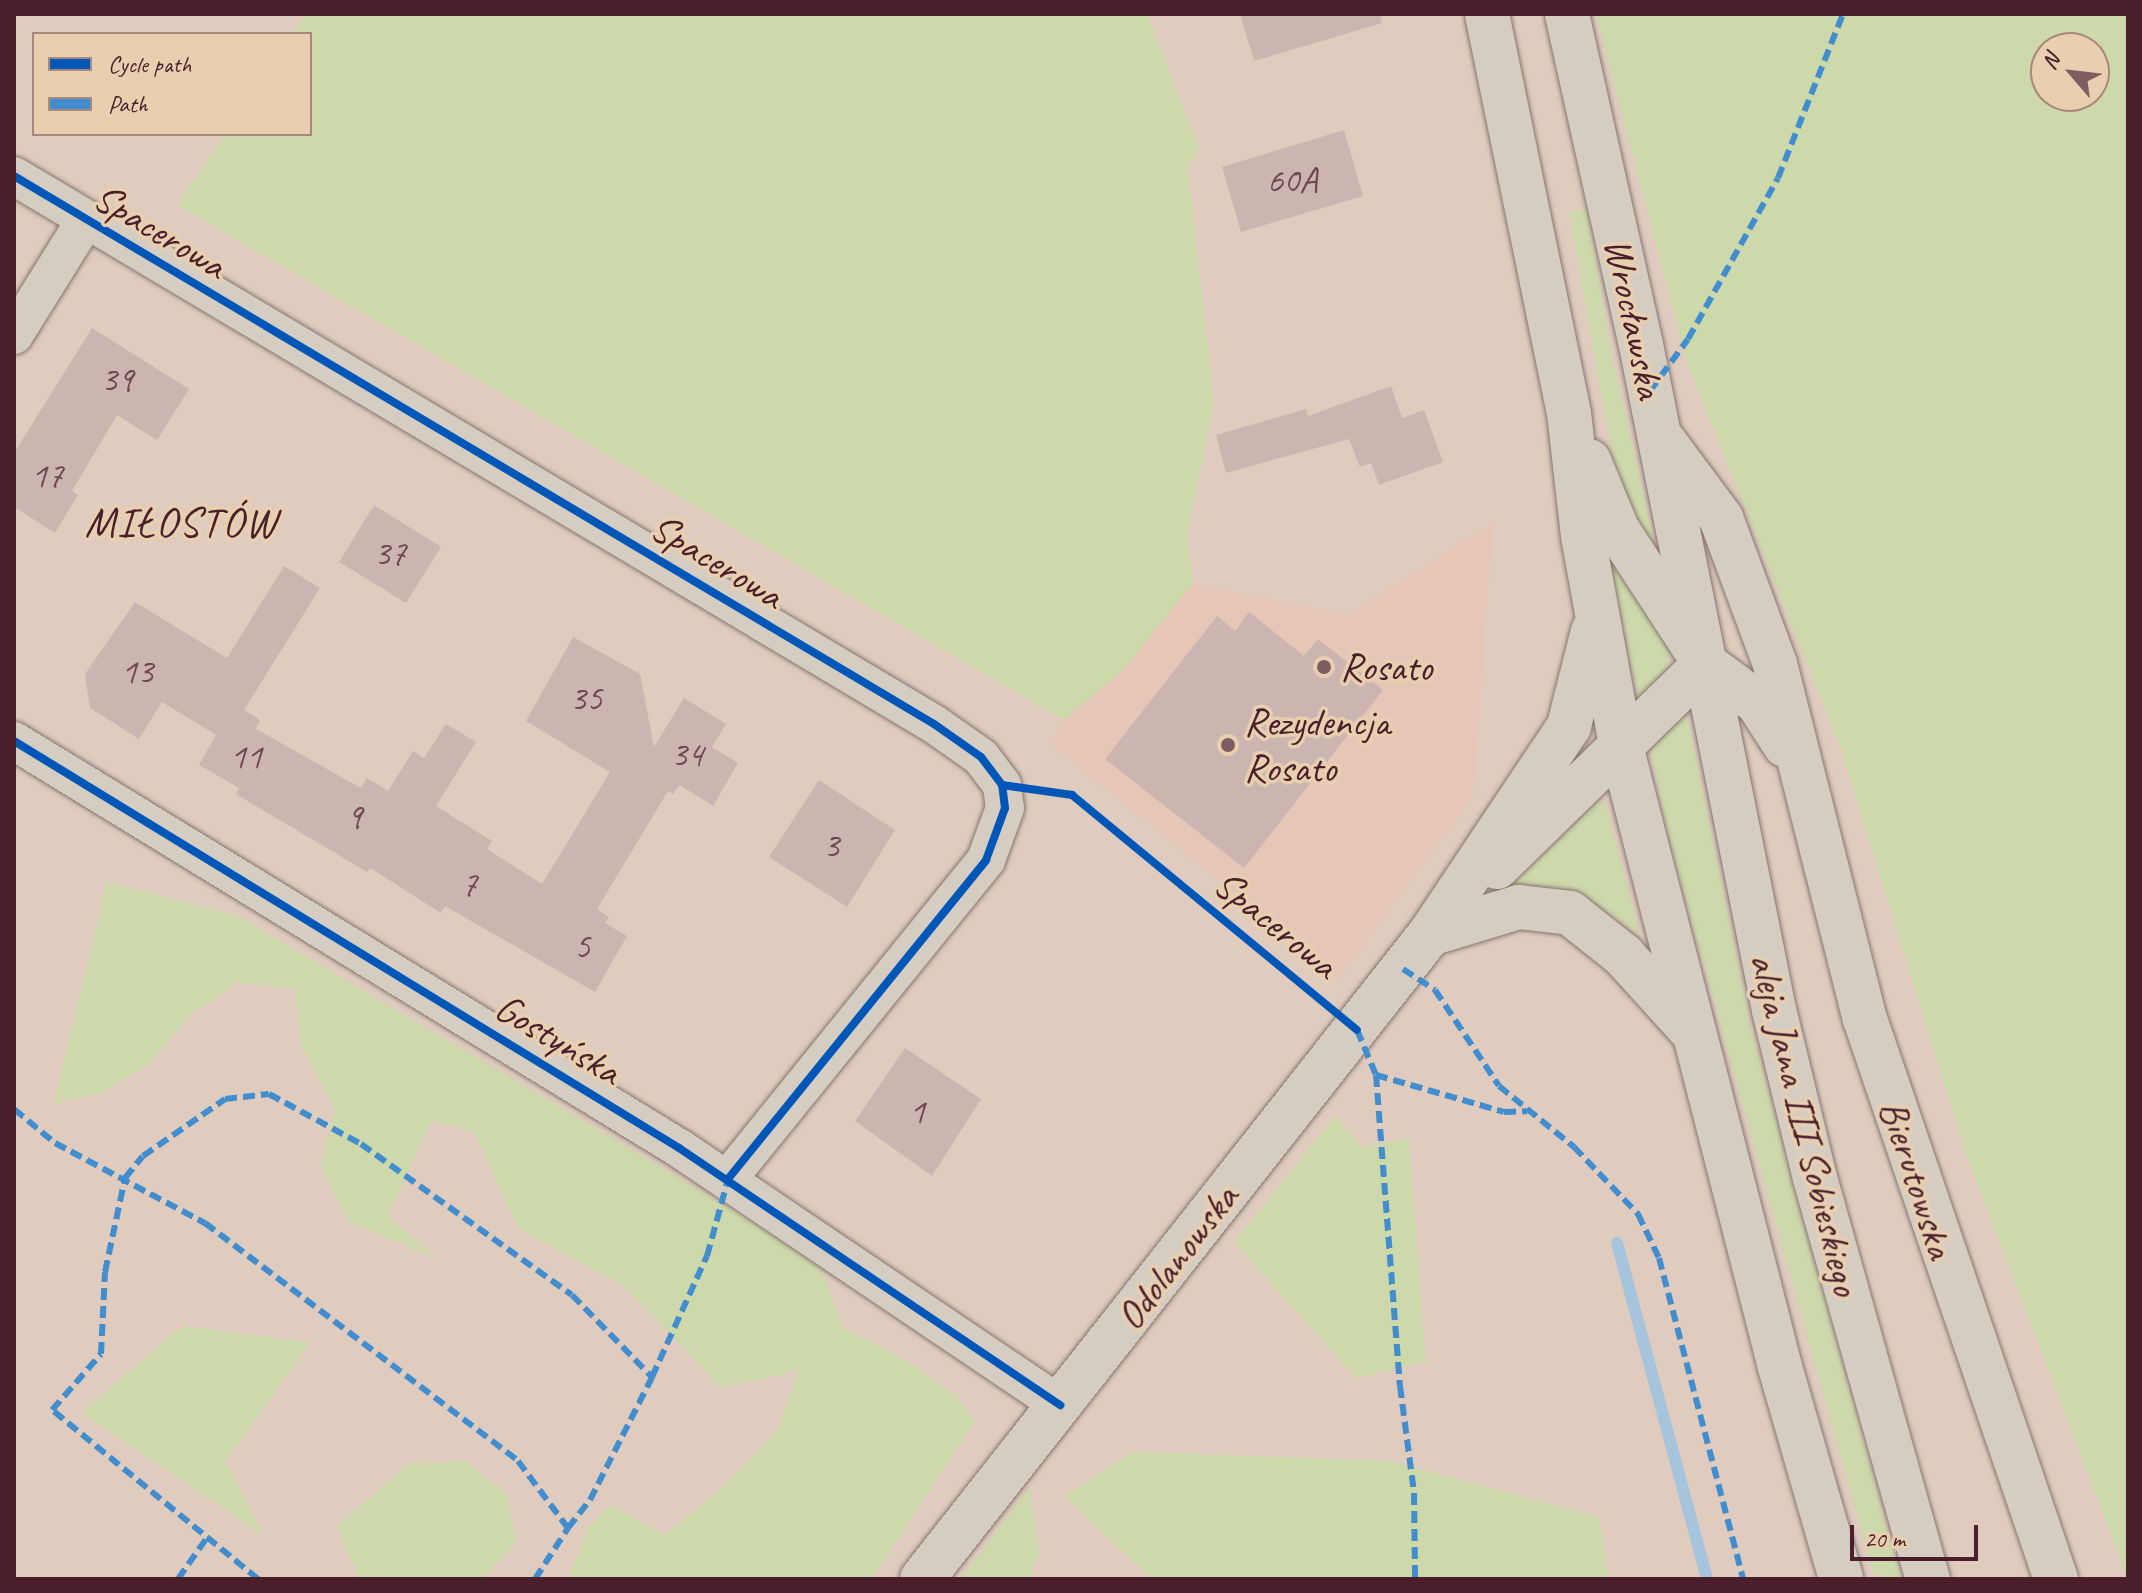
<!DOCTYPE html>
<html>
<head>
<meta charset="utf-8">
<style>
  body { margin:0 }
  #map { position:relative; width:2142px; height:1593px; overflow:hidden; background:#dfccbf; font-family:Caveat,sans-serif }
  div>[style] { position:absolute }
  .built>* { inset:0; background:#e6c6b7 }
  .green>* { inset:0; background:#cdd8ab }
  .stream>* { height:12px; margin:-6px; padding:0 6px; transform-origin:6px; border-radius:6px; background:#a6c4dc }
  .building>* { inset:0; background:#ccb5b0 }
  .roads { filter:drop-shadow(0 0 2px #857571) drop-shadow(0 0 2px #857571) }
  .street>* { height:38px; margin:-19px; padding:0 19px; transform-origin:19px; border-radius:19px; background:#d6cdc2 }
  .secondary>* { height:44px; margin:-22px; padding:0 22px; transform-origin:22px; border-radius:22px; background:#d6cdc2 }
  .quiet>* { height:6px; margin-top:-3px; transform-origin:0; background:repeating-linear-gradient(90deg,#418dcd 0 12px,transparent 0 18px) }
  .cycleway>* { height:8px; margin:-4px; padding:0 4px; transform-origin:4px; border-radius:4px; background:#0057b8 }
  .dots>* { width:22px; height:22px; translate:-50% -50%; box-sizing:border-box; border:4px solid #e7cfb0; border-radius:50% }
  span { translate:-50% -50%; white-space:nowrap; text-align:center; line-height:1.15; -webkit-text-stroke:7px #e7cfb0; paint-order:stroke }
  .number-label { font-size:36px; color:#6e4950 }
  .number-label span { -webkit-text-stroke-width:0 }
  .street-label { font-size:40px; color:#4a1f2b }
  .poi-label { font-size:40px; color:#4a1f2b }
  .left { translate:0 -50%; text-align:left }
  .neighbourhood-label { font-size:42px; color:#4a1f2b; letter-spacing:2px }
  .frame { position:absolute; inset:0; border:16px solid #4a1f2b; pointer-events:none }
  .legend { position:absolute; left:32px; top:32px; width:280px; height:104px; box-sizing:border-box; background:#e7cfb0; border:2px solid #a8897b; margin:0; padding:10px 14px; list-style:none; font-size:24px; color:#4a1f2b }
  .legend li { display:flex; align-items:center; gap:16px; height:40px }
  .legend b { width:40px; border:2px solid #a8897b }
  .north { position:absolute; left:2030px; top:32px; width:80px; height:80px; box-sizing:border-box; background:#e7cfb0; border:2px solid #a8897b; border-radius:50%; rotate:298deg; font-size:22px; font-weight:700; line-height:32px; text-align:center; color:#4a1f2b }
  .north::after { content:''; display:block; margin:auto; width:28px; height:36px; background:#7e5c5f; clip-path:polygon(50% 0,100% 100%,50% 72%,0 100%) }
  .scale { position:absolute; left:1850px; top:1525px; width:128px; height:36px; box-sizing:border-box; border:4px solid #4a1f2b; border-top:0; padding-left:10px; font-size:24px; line-height:28px; white-space:nowrap; color:#4a1f2b; -webkit-text-stroke:6px #e7cfb0; paint-order:stroke }
</style>
</head>
<body>
<div id="map">
  <div class="built">
    <i style="clip-path:polygon(1493px 522px,1473px 797px,1339px 979px,1049px 743px,1066px 718px,1123px 670px,1193px 583px,1349px 614px)"></i>
  </div>
  <div class="green">
    <i style="clip-path:polygon(305px 14px,1147px 14px,1200px 149px,1188px 168px,1214px 403px,1187px 536px,1193px 583px,1123px 670px,1064px 720px,177px 205px,225px 134px,310px 134px,310px 34px,292px 34px)"></i>
    <i style="clip-path:polygon(evenodd,1596px 14px,2128px 14px,2128px 1579px,1966px 1154px,1840px 746px,1687px 363px,1596px 14px,2046px 48px,2094px 48px,2094px 96px,2046px 96px,2046px 48px)"></i>
    <i style="clip-path:polygon(1587px 209px,1610px 346px,1657px 555px,1622px 504px,1613px 460px,1569px 212px)"></i>
    <i style="clip-path:polygon(1609px 555px,1674px 644px,1669px 667px,1653px 694px,1639px 698px)"></i>
    <i style="clip-path:polygon(1681px 718px,1688px 719px,1751px 1027px,1901px 1579px,1875px 1579px,1670px 842px,1650px 749px)"></i>
    <i style="clip-path:polygon(1601px 800px,1606px 806px,1640px 934px,1583px 897px,1506px 891px,1589px 806px)"></i>
    <i style="clip-path:polygon(107px 882px,236px 915px,818px 1260px,843px 1328px,891px 1351px,957px 1396px,975px 1421px,872px 1579px,568px 1579px,588px 1528px,611px 1505px,665px 1535px,722px 1488px,778px 1430px,799px 1370px,721px 1388px,625px 1287px,518px 1228px,474px 1132px,432px 1120px,388px 1216px,439px 1260px,348px 1221px,320px 1164px,335px 1110px,301px 1046px,296px 989px,238px 982px,190px 1015px,149px 1064px,102px 1093px,54px 1103px)"></i>
    <i style="clip-path:polygon(1335px 1116px,1363px 1147px,1409px 1138px,1426px 1362px,1356px 1378px,1234px 1242px)"></i>
    <i style="clip-path:polygon(182px 1326px,310px 1343px,226px 1461px,263px 1535px,81px 1413px)"></i>
    <i style="clip-path:polygon(1133px 1452px,1390px 1461px,1599px 1517px,1609px 1579px,1151px 1579px,1065px 1496px)"></i>
    <i style="clip-path:polygon(464px 1461px,506px 1493px,517px 1541px,483px 1579px,359px 1579px,337px 1526px,409px 1464px)"></i>
    <i style="clip-path:polygon(1029px 1488px,1040px 1552px,1030px 1579px,961px 1579px)"></i>
  </div>
  <div class="stream">
    <i style="left:1617px;top:1243px;width:348px;rotate:75deg"></i>
  </div>
  <div class="building">
    <i style="clip-path:polygon(1240px 14px,1380px 14px,1382px 23px,1254px 61px)"></i>
    <i style="clip-path:polygon(1344px 130px,1363px 196px,1241px 232px,1222px 167px)"></i>
    <i style="clip-path:polygon(92px 328px,189px 389px,157px 440px,117px 415px,72px 491px,78px 495px,55px 533px,14px 507px,14px 453px)"></i>
    <i style="clip-path:polygon(1391px 386px,1402px 418px,1424px 410px,1443px 462px,1379px 485px,1371px 463px,1360px 467px,1349px 439px,1226px 473px,1216px 435px,1306px 409px,1308px 416px)"></i>
    <i style="clip-path:polygon(374px 505px,441px 547px,406px 603px,339px 562px)"></i>
    <i style="clip-path:polygon(284px 566px,320px 588px,244px 710px,260px 720px,256px 729px,361px 788px,367px 778px,388px 791px,413px 751px,424px 758px,446px 724px,476px 742px,436px 806px,492px 841px,487px 849px,542px 884px,610px 772px,526px 721px,573px 637px,640px 674px,654px 747px,684px 698px,726px 724px,712px 747px,738px 763px,713px 806px,680px 785px,673px 794px,668px 791px,597px 909px,609px 917px,605px 923px,627px 936px,595px 992px,445px 906px,441px 913px,370px 868px,367px 872px,236px 794px,239px 788px,199px 765px,216px 735px,162px 702px,139px 739px,90px 708px,85px 674px,135px 602px,227px 658px)"></i>
    <i style="clip-path:polygon(1249px 612px,1304px 656px,1318px 639px,1383px 690px,1244px 868px,1105px 759px,1217px 616px,1235px 631px)"></i>
    <i style="clip-path:polygon(819px 780px,895px 830px,847px 907px,769px 857px)"></i>
    <i style="clip-path:polygon(905px 1048px,981px 1099px,932px 1176px,855px 1121px)"></i>
  </div>
  <div class="roads">
    <div class="street">
      <i style="left:14px;top:176px;width:1071px;rotate:30.78deg"></i>
      <i style="left:934px;top:724px;width:57px;rotate:35.1deg"></i>
      <i style="left:981px;top:757px;width:35px;rotate:53deg"></i>
      <i style="left:1002px;top:785px;width:23px;rotate:83deg"></i>
      <i style="left:1005px;top:808px;width:55px;rotate:110.1deg"></i>
      <i style="left:986px;top:860px;width:410px;rotate:129deg"></i>
      <i style="left:14px;top:335px;width:134px;rotate:-58.1deg"></i>
      <i style="left:14px;top:741px;width:780px;rotate:31.47deg"></i>
      <i style="left:679px;top:1148px;width:460px;rotate:34deg"></i>
    </div>
    <div class="secondary">
      <i style="left:1487px;top:14px;width:407px;rotate:78.4deg"></i>
      <i style="left:1569px;top:413px;width:124px;rotate:83.5deg"></i>
      <i style="left:1583px;top:536px;width:213px;rotate:79.7deg"></i>
      <i style="left:1621px;top:746px;width:641px;rotate:75.64deg"></i>
      <i style="left:1780px;top:1367px;width:221px;rotate:73.9deg"></i>
      <i style="left:1567px;top:14px;width:339px;rotate:77.4deg"></i>
      <i style="left:1641px;top:345px;width:678px;rotate:78.69deg"></i>
      <i style="left:1774px;top:1010px;width:173px;rotate:76.3deg"></i>
      <i style="left:1815px;top:1178px;width:417px;rotate:74.3deg"></i>
      <i style="left:1665px;top:443px;width:94px;rotate:53.3deg"></i>
      <i style="left:1721px;top:518px;width:156px;rotate:69.7deg"></i>
      <i style="left:1775px;top:664px;width:366px;rotate:75.8deg"></i>
      <i style="left:1865px;top:1019px;width:592px;rotate:71.17deg"></i>
      <i style="left:1589px;top:461px;width:74px;rotate:67.6deg"></i>
      <i style="left:1617px;top:529px;width:161px;rotate:56.9deg"></i>
      <i style="left:1705px;top:664px;width:66px;rotate:36.3deg"></i>
      <i style="left:1758px;top:703px;width:50px;rotate:57.3deg"></i>
      <i style="left:1497px;top:867px;width:291px;rotate:-44.3deg"></i>
      <i style="left:1430px;top:934px;width:93px;rotate:-16.9deg"></i>
      <i style="left:1519px;top:907px;width:51px;rotate:6.7deg"></i>
      <i style="left:1570px;top:913px;width:68px;rotate:38.4deg"></i>
      <i style="left:1623px;top:955px;width:101px;rotate:47.8deg"></i>
      <i style="left:922px;top:1579px;width:821px;rotate:-51.78deg"></i>
      <i style="left:1430px;top:934px;width:250px;rotate:-56.2deg"></i>
      <i style="left:1569px;top:726px;width:98px;rotate:-75.8deg"></i>
    </div>
  </div>
  <div class="quiet">
    <i style="left:1650px;top:391px;width:64px;rotate:-53.8deg"></i>
    <i style="left:1688px;top:339px;width:184px;rotate:-60.8deg"></i>
    <i style="left:1778px;top:178px;width:176px;rotate:-68.4deg"></i>
    <i style="left:1403px;top:969px;width:38px;rotate:33deg"></i>
    <i style="left:1435px;top:990px;width:115px;rotate:56.3deg"></i>
    <i style="left:1499px;top:1086px;width:97px;rotate:39.1deg"></i>
    <i style="left:1574px;top:1147px;width:93px;rotate:46.3deg"></i>
    <i style="left:1638px;top:1214px;width:49px;rotate:64.5deg"></i>
    <i style="left:1659px;top:1258px;width:332px;rotate:75.3deg"></i>
    <i style="left:1357px;top:1030px;width:49px;rotate:67.1deg"></i>
    <i style="left:1376px;top:1075px;width:312px;rotate:85.6deg"></i>
    <i style="left:1400px;top:1386px;width:108px;rotate:82.5deg"></i>
    <i style="left:1414px;top:1493px;width:86px;rotate:89.3deg"></i>
    <i style="left:1376px;top:1075px;width:133px;rotate:16.1deg"></i>
    <i style="left:1504px;top:1112px;width:23px;rotate:-2deg"></i>
    <i style="left:14px;top:1109px;width:53px;rotate:39.7deg"></i>
    <i style="left:55px;top:1143px;width:170px;rotate:28.1deg"></i>
    <i style="left:205px;top:1223px;width:393px;rotate:37.2deg"></i>
    <i style="left:518px;top:1461px;width:84px;rotate:53.3deg"></i>
    <i style="left:568px;top:1528px;width:36px;rotate:-52deg"></i>
    <i style="left:590px;top:1500px;width:138px;rotate:-63.2deg"></i>
    <i style="left:652px;top:1377px;width:133px;rotate:-65.6deg"></i>
    <i style="left:707px;top:1256px;width:80px;rotate:-74.7deg"></i>
    <i style="left:178px;top:1579px;width:49px;rotate:-55deg"></i>
    <i style="left:258px;top:1579px;width:266px;rotate:-140.6deg"></i>
    <i style="left:52px;top:1410px;width:74px;rotate:-48.8deg"></i>
    <i style="left:101px;top:1354px;width:82px;rotate:-87.2deg"></i>
    <i style="left:105px;top:1272px;width:96px;rotate:-78deg"></i>
    <i style="left:125px;top:1178px;width:28px;rotate:-51deg"></i>
    <i style="left:143px;top:1156px;width:100px;rotate:-34.8deg"></i>
    <i style="left:225px;top:1099px;width:44px;rotate:-6.5deg"></i>
    <i style="left:269px;top:1094px;width:105px;rotate:28.5deg"></i>
    <i style="left:361px;top:1144px;width:259px;rotate:35.6deg"></i>
    <i style="left:572px;top:1295px;width:115px;rotate:45.7deg"></i>
    <i style="left:535px;top:1579px;width:61px;rotate:-57.1deg"></i>
  </div>
  <div class="cycleway">
    <i style="left:14px;top:176px;width:1071px;rotate:30.78deg"></i>
    <i style="left:934px;top:724px;width:57px;rotate:35.1deg"></i>
    <i style="left:981px;top:757px;width:35px;rotate:53deg"></i>
    <i style="left:14px;top:741px;width:780px;rotate:31.47deg"></i>
    <i style="left:679px;top:1148px;width:460px;rotate:34deg"></i>
    <i style="left:1002px;top:785px;width:71px;rotate:8.1deg"></i>
    <i style="left:1072px;top:795px;width:369px;rotate:39.5deg"></i>
    <i style="left:728px;top:1179px;width:410px;rotate:-51deg"></i>
    <i style="left:986px;top:860px;width:55px;rotate:-69.9deg"></i>
    <i style="left:1005px;top:808px;width:23px;rotate:-97deg"></i>
  </div>
  <div class="dots">
    <i style="left:1324px;top:667px;background:#7e5c5f"></i>
    <i style="left:1228px;top:745px;background:#7e5c5f"></i>
  </div>
  <div class="number-label">
    <span style="left:1292px;top:181px">60A</span>
    <span style="left:117px;top:380px">39</span>
    <span style="left:47px;top:476px">17</span>
    <span style="left:390px;top:554px">37</span>
    <span style="left:137px;top:672px">13</span>
    <span style="left:586px;top:699px">35</span>
    <span style="left:687px;top:755px">34</span>
    <span style="left:246px;top:757px">11</span>
    <span style="left:354px;top:817px">9</span>
    <span style="left:831px;top:846px">3</span>
    <span style="left:469px;top:885px">7</span>
    <span style="left:582px;top:947px">5</span>
    <span style="left:917px;top:1112px">1</span>
  </div>
  <div class="street-label">
    <span style="left:160px;top:231px;rotate:31deg">Spacerowa</span>
    <span style="left:1634px;top:318px;rotate:78deg">Wrocławska</span>
    <span style="left:717px;top:561px;rotate:31deg">Spacerowa</span>
    <span style="left:1276px;top:924px;rotate:39deg">Spacerowa</span>
    <span style="left:558px;top:1039px;rotate:31deg">Gostyńska</span>
    <span style="left:1805px;top:1124px;rotate:76deg">aleja Jana III Sobieskiego</span>
    <span style="left:1917px;top:1179px;rotate:72deg">Bierutowska</span>
    <span style="left:1177px;top:1257px;rotate:-52deg">Odolanowska</span>
  </div>
  <div class="poi-label">
    <span class="left" style="left:1340px;top:667px">Rosato</span>
    <span class="left" style="left:1244px;top:745px">Rezydencja<br>Rosato</span>
  </div>
  <div class="neighbourhood-label">
    <span style="left:181px;top:523px">MIŁOSTÓW</span>
  </div>
  <div class="frame"></div>
  <ul class="legend">
  <li><b style="height:10px;background:#0057b8"></b>Cycle path</li>
  <li><b style="height:10px;background:#418dcd"></b>Path</li>
  </ul>
  <div class="north">N</div>
  <div class="scale">20 m</div>
</div>
</body>
</html>
